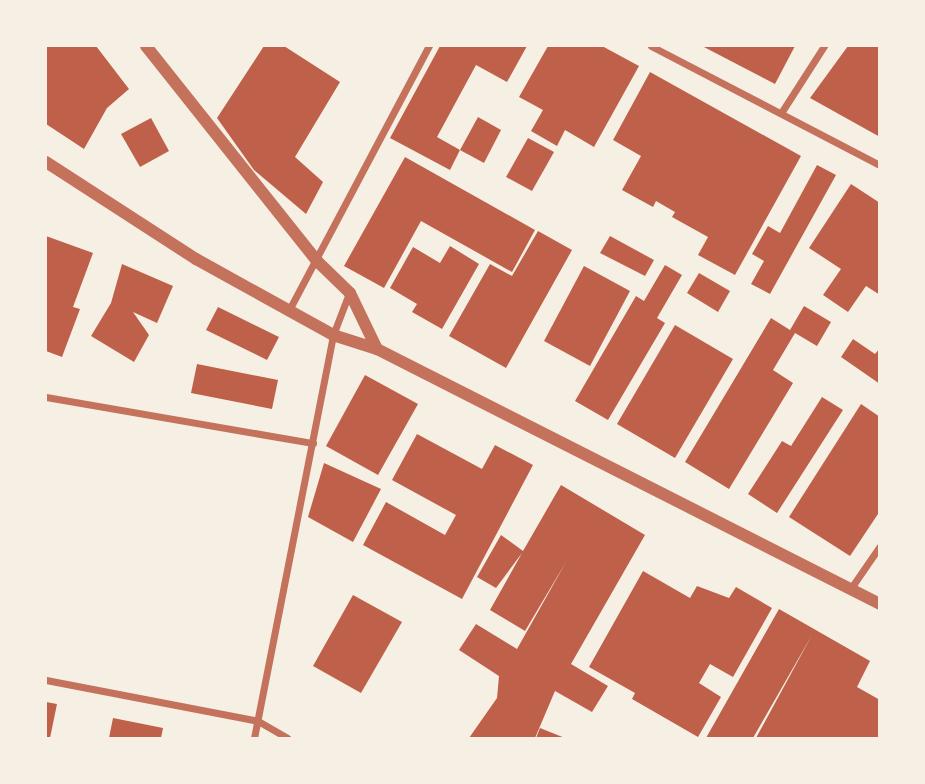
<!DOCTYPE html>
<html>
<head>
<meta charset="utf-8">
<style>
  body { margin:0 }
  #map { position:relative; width:925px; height:784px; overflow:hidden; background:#f6efe4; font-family:Inter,sans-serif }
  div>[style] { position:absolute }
  .building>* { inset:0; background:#bf614a }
  .minor>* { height:7px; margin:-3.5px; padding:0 3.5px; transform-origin:3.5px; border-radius:3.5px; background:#c5725c }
  .tertiary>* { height:12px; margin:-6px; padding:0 6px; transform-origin:6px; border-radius:6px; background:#c5725c }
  span { translate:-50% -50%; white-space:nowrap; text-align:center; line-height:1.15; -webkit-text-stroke:6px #f6efe4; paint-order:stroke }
  .frame { position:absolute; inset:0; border:47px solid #f6efe4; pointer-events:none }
</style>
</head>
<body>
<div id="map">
  <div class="building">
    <i style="clip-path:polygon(46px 46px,96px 46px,129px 89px,107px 108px,84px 149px,46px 124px)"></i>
    <i style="clip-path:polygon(264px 46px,284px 46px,340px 82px,295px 157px,323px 182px,306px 214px,254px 170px,217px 118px)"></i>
    <i style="clip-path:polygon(440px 46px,527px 46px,507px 82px,476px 65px,437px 137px,460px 150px,450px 170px,390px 138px)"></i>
    <i style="clip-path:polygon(548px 46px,602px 46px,639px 66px,594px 147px,565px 130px,557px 146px,531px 131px,543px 110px,519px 97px)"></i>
    <i style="clip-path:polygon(702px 46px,795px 46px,775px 84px)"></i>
    <i style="clip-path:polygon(848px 46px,880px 46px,880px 137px,810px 98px)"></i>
    <i style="clip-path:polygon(650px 72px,801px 156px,735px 275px,698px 255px,708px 237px,672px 217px,675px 212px,656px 201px,653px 207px,622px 190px,641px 156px,613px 140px)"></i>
    <i style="clip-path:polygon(478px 117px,501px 130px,484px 163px,460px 150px)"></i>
    <i style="clip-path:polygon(151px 118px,169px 151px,140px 167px,121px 134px)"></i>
    <i style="clip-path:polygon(528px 138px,554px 152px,532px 191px,506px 177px)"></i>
    <i style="clip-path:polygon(405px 157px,535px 230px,512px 272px,421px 221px,384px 288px,344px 266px)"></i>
    <i style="clip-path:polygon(817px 165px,836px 175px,770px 294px,751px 284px,764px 261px,752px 254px,768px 226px,780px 233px)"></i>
    <i style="clip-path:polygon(851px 184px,880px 203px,880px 295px,866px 286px,848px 312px,823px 295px,841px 269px,809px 248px)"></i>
    <i style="clip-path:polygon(538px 231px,572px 250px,506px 368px,449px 336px,490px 264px,512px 276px)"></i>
    <i style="clip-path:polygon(46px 236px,93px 253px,73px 307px,80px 309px,62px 357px,46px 351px)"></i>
    <i style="clip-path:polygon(610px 236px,654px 260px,645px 276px,600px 253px)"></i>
    <i style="clip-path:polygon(450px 246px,479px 264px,442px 329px,412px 312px,417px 304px,390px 288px,413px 247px,440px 263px)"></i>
    <i style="clip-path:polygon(122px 264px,173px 286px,157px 323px,133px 312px,149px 335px,134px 362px,91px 336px,111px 303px)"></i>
    <i style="clip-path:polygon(665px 265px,682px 275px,657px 318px,665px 323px,608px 420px,575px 401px,636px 296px,644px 301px)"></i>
    <i style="clip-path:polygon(584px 266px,630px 291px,590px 366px,544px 341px)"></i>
    <i style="clip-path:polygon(699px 273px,730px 291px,718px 312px,687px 293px)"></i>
    <i style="clip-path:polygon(804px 306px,831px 322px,817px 346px,795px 333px,773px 370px,793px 383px,729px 489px,685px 462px,771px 318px,790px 330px)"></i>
    <i style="clip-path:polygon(218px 307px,279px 337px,267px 360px,206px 330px)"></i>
    <i style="clip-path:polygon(675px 325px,733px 359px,675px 458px,617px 424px)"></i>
    <i style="clip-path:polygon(853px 339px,875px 354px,880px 348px,880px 384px,841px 357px)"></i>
    <i style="clip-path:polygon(197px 364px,278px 380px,272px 409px,191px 393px)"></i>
    <i style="clip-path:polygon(365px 375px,418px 404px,378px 475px,326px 446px)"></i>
    <i style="clip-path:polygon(822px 397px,843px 410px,777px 513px,748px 494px,782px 441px,791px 446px)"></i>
    <i style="clip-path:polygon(861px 404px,880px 417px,880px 511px,850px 556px,789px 517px)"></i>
    <i style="clip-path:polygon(417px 434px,482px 469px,495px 445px,533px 465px,462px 599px,363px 545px,386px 502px,445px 535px,456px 515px,392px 480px)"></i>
    <i style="clip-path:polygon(324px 463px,381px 489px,353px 542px,308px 517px)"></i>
    <i style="clip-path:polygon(561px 485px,645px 535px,571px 664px,608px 686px,592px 712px,555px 691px,535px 738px,469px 738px,497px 698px,499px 676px,459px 650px,476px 624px,517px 649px,566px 562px,525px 631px,490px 610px,522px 553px,496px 588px,477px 577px,501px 535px,523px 551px)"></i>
    <i style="clip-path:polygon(643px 571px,690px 598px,697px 586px,729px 598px,736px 587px,772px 608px,733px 677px,710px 664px,699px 683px,721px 697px,698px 737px,632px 699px,635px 693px,589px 667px)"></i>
    <i style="clip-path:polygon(353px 595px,402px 622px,361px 693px,313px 666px)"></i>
    <i style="clip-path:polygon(779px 609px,870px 661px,857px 687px,880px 700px,880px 738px,756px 738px,812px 635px,753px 738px,706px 738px)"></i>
    <i style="clip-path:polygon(46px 702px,57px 704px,50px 738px,46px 738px)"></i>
    <i style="clip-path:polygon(113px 718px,163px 728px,161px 738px,109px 738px)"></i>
    <i style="clip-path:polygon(540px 728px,565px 738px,536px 738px)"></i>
  </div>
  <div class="minor">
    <i style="left:651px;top:46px;width:258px;rotate:27.5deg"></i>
    <i style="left:781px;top:113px;width:80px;rotate:-57.3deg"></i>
    <i style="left:289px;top:310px;width:299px;rotate:-62.1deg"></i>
    <i style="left:46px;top:397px;width:271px;rotate:9.8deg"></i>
    <i style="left:851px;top:588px;width:51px;rotate:-55.4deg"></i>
    <i style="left:46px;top:680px;width:216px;rotate:10.9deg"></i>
    <i style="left:258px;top:721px;width:34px;rotate:30deg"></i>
    <i style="left:254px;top:738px;width:411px;rotate:-78.9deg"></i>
    <i style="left:333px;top:335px;width:45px;rotate:-69.1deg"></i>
  </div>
  <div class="tertiary">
    <i style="left:146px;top:46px;width:275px;rotate:51.5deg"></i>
    <i style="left:317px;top:261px;width:46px;rotate:44.1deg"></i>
    <i style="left:350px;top:293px;width:62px;rotate:64.3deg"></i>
    <i style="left:46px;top:162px;width:179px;rotate:32.9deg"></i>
    <i style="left:196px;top:259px;width:157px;rotate:29deg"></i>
    <i style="left:333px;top:335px;width:46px;rotate:17.7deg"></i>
    <i style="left:377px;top:349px;width:564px;rotate:26.88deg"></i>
  </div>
  <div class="frame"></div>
</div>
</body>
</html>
